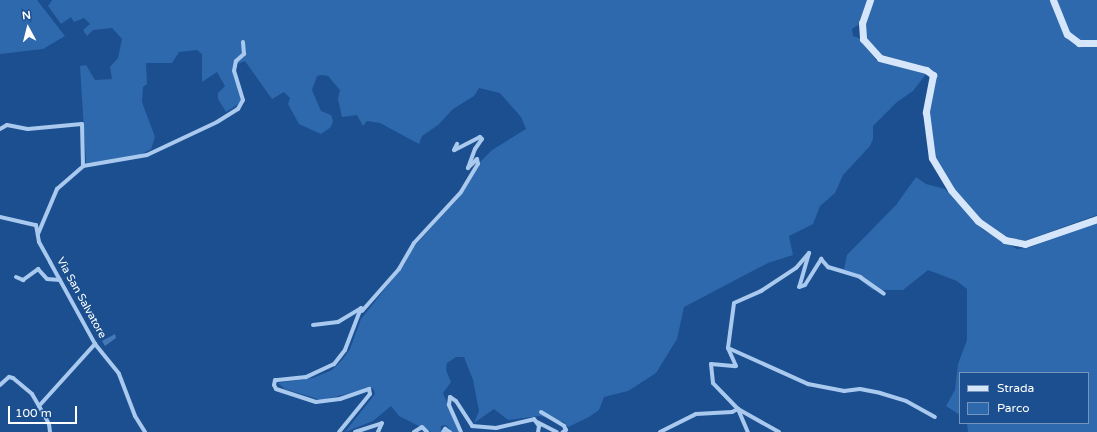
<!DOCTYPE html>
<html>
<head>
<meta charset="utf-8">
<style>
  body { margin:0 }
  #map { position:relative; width:1097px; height:432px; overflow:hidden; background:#1b4f8f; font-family:"Varela Round",sans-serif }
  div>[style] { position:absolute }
  .green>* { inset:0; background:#2e69ad }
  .building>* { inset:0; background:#4478b7 }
  .street>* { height:4px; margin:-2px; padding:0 2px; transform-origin:2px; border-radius:2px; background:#a9c9ee }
  .secondary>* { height:7px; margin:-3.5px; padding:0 3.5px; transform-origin:3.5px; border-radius:3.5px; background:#d6e6fa }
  span { translate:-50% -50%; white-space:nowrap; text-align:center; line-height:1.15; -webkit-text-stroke:3.5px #1b4f8f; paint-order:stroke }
  .street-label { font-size:11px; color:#fff }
  .legend { position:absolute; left:959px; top:372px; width:130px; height:52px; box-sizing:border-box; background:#1b4f8f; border:1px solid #7695bc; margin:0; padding:5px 7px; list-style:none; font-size:12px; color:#fff }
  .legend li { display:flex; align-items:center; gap:8px; height:20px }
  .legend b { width:20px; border:1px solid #7695bc }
  .north { position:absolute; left:8px; top:8px; width:40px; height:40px; -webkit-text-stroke:3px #1b4f8f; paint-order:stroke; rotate:353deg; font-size:11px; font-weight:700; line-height:16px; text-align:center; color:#fff }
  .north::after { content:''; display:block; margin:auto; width:14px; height:18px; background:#fff; clip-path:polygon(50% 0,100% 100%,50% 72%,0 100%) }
  .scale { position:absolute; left:8px; top:406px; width:69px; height:18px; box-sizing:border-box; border:2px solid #fff; border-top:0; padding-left:5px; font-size:12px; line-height:14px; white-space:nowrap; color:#fff; -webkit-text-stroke:3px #1b4f8f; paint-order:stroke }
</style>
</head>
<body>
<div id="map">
  <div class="green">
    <i style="clip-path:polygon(0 0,37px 0,65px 36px,43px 49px,0 54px)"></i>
    <i style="clip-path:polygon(52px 0,867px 0,858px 25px,852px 29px,853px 36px,859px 38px,876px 60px,926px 74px,913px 91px,897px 102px,873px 126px,873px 139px,870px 146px,843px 175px,835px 193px,820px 206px,813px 224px,789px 236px,793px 255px,768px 263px,684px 307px,677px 339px,656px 373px,628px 391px,604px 397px,599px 410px,589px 417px,568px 427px,564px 422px,540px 416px,508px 420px,494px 409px,474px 423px,479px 411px,473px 380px,464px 357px,456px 357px,447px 363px,446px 370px,451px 382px,443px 393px,459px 432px,453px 432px,446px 425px,441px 426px,441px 432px,431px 432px,399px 416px,391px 406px,373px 421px,345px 432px,375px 394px,373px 388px,321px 400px,285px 389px,278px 383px,313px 378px,332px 370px,342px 360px,350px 349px,361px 319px,404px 265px,412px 249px,461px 195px,478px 164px,492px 150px,526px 129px,521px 117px,500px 93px,479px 88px,474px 96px,453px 109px,438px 125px,422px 136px,419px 144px,380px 123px,367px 121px,363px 126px,357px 115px,342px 117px,338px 99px,340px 90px,328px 76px,322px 75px,317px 76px,312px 90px,321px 111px,331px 115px,333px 121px,331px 127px,321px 134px,299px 124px,288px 104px,290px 98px,284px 92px,272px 99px,245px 61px,234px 65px,243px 95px,240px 103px,226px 112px,218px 99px,218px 93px,225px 86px,217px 72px,202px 82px,202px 54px,197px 50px,179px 52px,172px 63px,146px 63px,147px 84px,143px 87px,142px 102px,155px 137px,151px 149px,136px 157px,86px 163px,80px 66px,86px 65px,95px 80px,112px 79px,110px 67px,118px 58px,122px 39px,112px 28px,93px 30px,87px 36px,83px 30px,90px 24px,84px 18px,74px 22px,71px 17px,61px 24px,48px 6px)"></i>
    <i style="clip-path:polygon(873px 0,1050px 0,1065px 36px,1077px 46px,1097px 47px,1097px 215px,1024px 241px,1007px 237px,980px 219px,954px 189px,934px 157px,929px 112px,936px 74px,927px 67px,882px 55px,866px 38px,865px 24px)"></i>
    <i style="clip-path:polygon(1056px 0,1097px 0,1097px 40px,1080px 41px,1069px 32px)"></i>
    <i style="clip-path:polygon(916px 177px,926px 184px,945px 189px,983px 230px,1017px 249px,1028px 248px,1097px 221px,1097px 432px,968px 432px,967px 423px,1088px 423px,1088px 373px,960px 373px,960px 415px,946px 406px,955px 390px,958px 364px,967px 340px,967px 289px,957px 281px,928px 270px,903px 290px,873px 290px,858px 278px,828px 269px,831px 266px,844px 269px,847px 255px,896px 205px)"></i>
  </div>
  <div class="building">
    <i style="clip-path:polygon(115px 334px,116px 338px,105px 346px,102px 341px)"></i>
  </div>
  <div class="street">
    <i style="left:0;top:129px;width:8px;rotate:-30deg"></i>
    <i style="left:7px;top:125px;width:21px;rotate:11deg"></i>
    <i style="left:28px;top:129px;width:54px;rotate:-5.3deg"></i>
    <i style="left:82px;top:124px;width:42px;rotate:88.6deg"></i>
    <i style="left:0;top:217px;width:37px;rotate:13deg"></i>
    <i style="left:36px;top:225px;width:17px;rotate:80deg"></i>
    <i style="left:39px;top:242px;width:23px;rotate:61deg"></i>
    <i style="left:50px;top:262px;width:94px;rotate:61.2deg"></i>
    <i style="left:95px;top:344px;width:38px;rotate:51deg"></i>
    <i style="left:119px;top:374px;width:45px;rotate:69.1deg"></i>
    <i style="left:135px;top:416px;width:19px;rotate:58deg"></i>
    <i style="left:38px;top:234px;width:49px;rotate:-67.1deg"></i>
    <i style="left:57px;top:189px;width:35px;rotate:-41deg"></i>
    <i style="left:83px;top:166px;width:65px;rotate:-9.8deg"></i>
    <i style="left:147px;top:155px;width:77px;rotate:-25.2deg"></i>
    <i style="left:217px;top:122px;width:25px;rotate:-32deg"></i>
    <i style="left:238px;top:109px;width:10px;rotate:-61deg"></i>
    <i style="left:243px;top:100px;width:30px;rotate:-107deg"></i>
    <i style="left:234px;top:71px;width:10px;rotate:-79deg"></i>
    <i style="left:236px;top:61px;width:11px;rotate:-41deg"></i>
    <i style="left:244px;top:54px;width:12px;rotate:-95deg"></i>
    <i style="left:16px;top:277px;width:8px;rotate:23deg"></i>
    <i style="left:23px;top:280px;width:19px;rotate:-36deg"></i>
    <i style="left:38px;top:269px;width:13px;rotate:48deg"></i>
    <i style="left:47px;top:279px;width:13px;rotate:4deg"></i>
    <i style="left:362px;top:311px;width:56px;rotate:-48.6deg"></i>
    <i style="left:399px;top:269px;width:30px;rotate:-60deg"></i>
    <i style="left:414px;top:243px;width:69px;rotate:-47.3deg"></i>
    <i style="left:461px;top:192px;width:33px;rotate:-59deg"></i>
    <i style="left:478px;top:164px;width:5px;rotate:-101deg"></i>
    <i style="left:477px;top:159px;width:13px;rotate:135deg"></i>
    <i style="left:468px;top:168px;width:20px;rotate:-70deg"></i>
    <i style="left:475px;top:149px;width:12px;rotate:-55deg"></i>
    <i style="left:482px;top:139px;width:3px;rotate:-135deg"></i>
    <i style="left:480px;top:137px;width:29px;rotate:153deg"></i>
    <i style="left:454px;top:150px;width:7px;rotate:-63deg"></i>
    <i style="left:313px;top:325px;width:25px;rotate:-7deg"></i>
    <i style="left:338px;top:322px;width:27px;rotate:-31deg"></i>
    <i style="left:361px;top:308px;width:45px;rotate:110.9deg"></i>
    <i style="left:345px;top:350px;width:18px;rotate:128deg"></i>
    <i style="left:334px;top:364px;width:31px;rotate:155deg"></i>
    <i style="left:306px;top:377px;width:31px;rotate:174deg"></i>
    <i style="left:275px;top:380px;width:5px;rotate:101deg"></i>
    <i style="left:274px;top:385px;width:4px;rotate:63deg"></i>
    <i style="left:276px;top:389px;width:42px;rotate:18deg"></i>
    <i style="left:316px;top:402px;width:24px;rotate:-7deg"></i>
    <i style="left:340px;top:399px;width:31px;rotate:-19deg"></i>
    <i style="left:369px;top:389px;width:5px;rotate:79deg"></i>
    <i style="left:370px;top:394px;width:49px;rotate:129.2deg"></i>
    <i style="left:728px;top:348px;width:88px;rotate:24.2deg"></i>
    <i style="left:808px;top:384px;width:37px;rotate:11deg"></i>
    <i style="left:844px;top:391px;width:16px;rotate:-7deg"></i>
    <i style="left:860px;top:389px;width:20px;rotate:11deg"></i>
    <i style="left:880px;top:393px;width:27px;rotate:17deg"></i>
    <i style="left:906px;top:401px;width:33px;rotate:29deg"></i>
    <i style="left:0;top:385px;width:12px;rotate:-42deg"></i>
    <i style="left:9px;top:377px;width:4px;rotate:14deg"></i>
    <i style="left:13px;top:378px;width:25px;rotate:40deg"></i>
    <i style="left:32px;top:394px;width:14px;rotate:60deg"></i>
    <i style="left:541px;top:412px;width:27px;rotate:31deg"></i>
    <i style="left:564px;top:426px;width:4px;rotate:63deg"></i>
    <i style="left:566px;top:430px;width:4px;rotate:146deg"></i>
    <i style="left:537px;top:422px;width:22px;rotate:27deg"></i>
    <i style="left:50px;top:432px;width:8px;rotate:-97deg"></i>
    <i style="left:49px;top:424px;width:21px;rotate:-119deg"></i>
    <i style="left:39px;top:406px;width:84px;rotate:-47.9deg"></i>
    <i style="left:355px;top:432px;width:28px;rotate:-18deg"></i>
    <i style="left:382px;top:423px;width:10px;rotate:114deg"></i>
    <i style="left:414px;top:432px;width:9px;rotate:-32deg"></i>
    <i style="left:422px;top:427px;width:7px;rotate:45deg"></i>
    <i style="left:443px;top:432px;width:4px;rotate:-56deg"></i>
    <i style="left:445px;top:429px;width:6px;rotate:31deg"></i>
    <i style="left:461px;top:432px;width:30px;rotate:-114deg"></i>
    <i style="left:449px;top:405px;width:8px;rotate:-83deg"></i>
    <i style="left:450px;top:397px;width:7px;rotate:34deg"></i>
    <i style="left:456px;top:401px;width:30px;rotate:57deg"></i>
    <i style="left:472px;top:426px;width:24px;rotate:5deg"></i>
    <i style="left:496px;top:428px;width:39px;rotate:-13deg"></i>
    <i style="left:534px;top:419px;width:9px;rotate:54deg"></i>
    <i style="left:539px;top:426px;width:6px;rotate:99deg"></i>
    <i style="left:660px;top:432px;width:40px;rotate:-26.6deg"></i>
    <i style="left:696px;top:414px;width:36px;rotate:-3deg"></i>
    <i style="left:732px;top:412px;width:7px;rotate:-27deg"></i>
    <i style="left:738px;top:409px;width:25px;rotate:67deg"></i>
    <i style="left:779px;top:432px;width:47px;rotate:-150.7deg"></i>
    <i style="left:738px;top:409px;width:36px;rotate:-134deg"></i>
    <i style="left:713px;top:383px;width:19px;rotate:-96deg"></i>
    <i style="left:711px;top:364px;width:25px;rotate:5deg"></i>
    <i style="left:736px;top:366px;width:20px;rotate:-114deg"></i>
    <i style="left:728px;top:348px;width:45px;rotate:-82.4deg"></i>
    <i style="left:734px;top:303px;width:30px;rotate:-24deg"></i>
    <i style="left:761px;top:291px;width:42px;rotate:-33.3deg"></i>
    <i style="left:796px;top:268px;width:20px;rotate:-49deg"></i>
    <i style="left:809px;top:253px;width:35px;rotate:106deg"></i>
    <i style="left:799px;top:287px;width:6px;rotate:-18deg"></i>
    <i style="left:805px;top:285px;width:31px;rotate:-58deg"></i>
    <i style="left:821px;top:259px;width:11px;rotate:49deg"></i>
    <i style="left:828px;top:267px;width:34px;rotate:17deg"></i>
    <i style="left:860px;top:277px;width:29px;rotate:35deg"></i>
  </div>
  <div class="secondary">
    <i style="left:870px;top:0;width:24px;rotate:109deg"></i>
    <i style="left:862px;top:23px;width:16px;rotate:86deg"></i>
    <i style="left:863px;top:39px;width:25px;rotate:48deg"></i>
    <i style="left:880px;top:58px;width:48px;rotate:14.6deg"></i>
    <i style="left:926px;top:70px;width:9px;rotate:36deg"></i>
    <i style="left:933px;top:75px;width:38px;rotate:101deg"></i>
    <i style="left:926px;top:112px;width:46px;rotate:82.6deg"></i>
    <i style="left:932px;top:158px;width:37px;rotate:59deg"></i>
    <i style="left:951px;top:190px;width:41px;rotate:48.9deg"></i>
    <i style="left:978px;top:221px;width:33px;rotate:35deg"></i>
    <i style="left:1005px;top:240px;width:20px;rotate:11deg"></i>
    <i style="left:1025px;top:244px;width:76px;rotate:-19.1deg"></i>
    <i style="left:1053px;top:0;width:37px;rotate:68deg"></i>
    <i style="left:1067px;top:34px;width:15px;rotate:37deg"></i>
    <i style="left:1079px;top:43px;width:18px"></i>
  </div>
  <div class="street-label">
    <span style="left:81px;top:298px;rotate:61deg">Via San Salvatore</span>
  </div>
  <ul class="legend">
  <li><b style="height:5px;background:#d6e6fa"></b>Strada</li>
  <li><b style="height:11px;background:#2e69ad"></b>Parco</li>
  </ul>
  <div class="north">N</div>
  <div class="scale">100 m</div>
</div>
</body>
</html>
